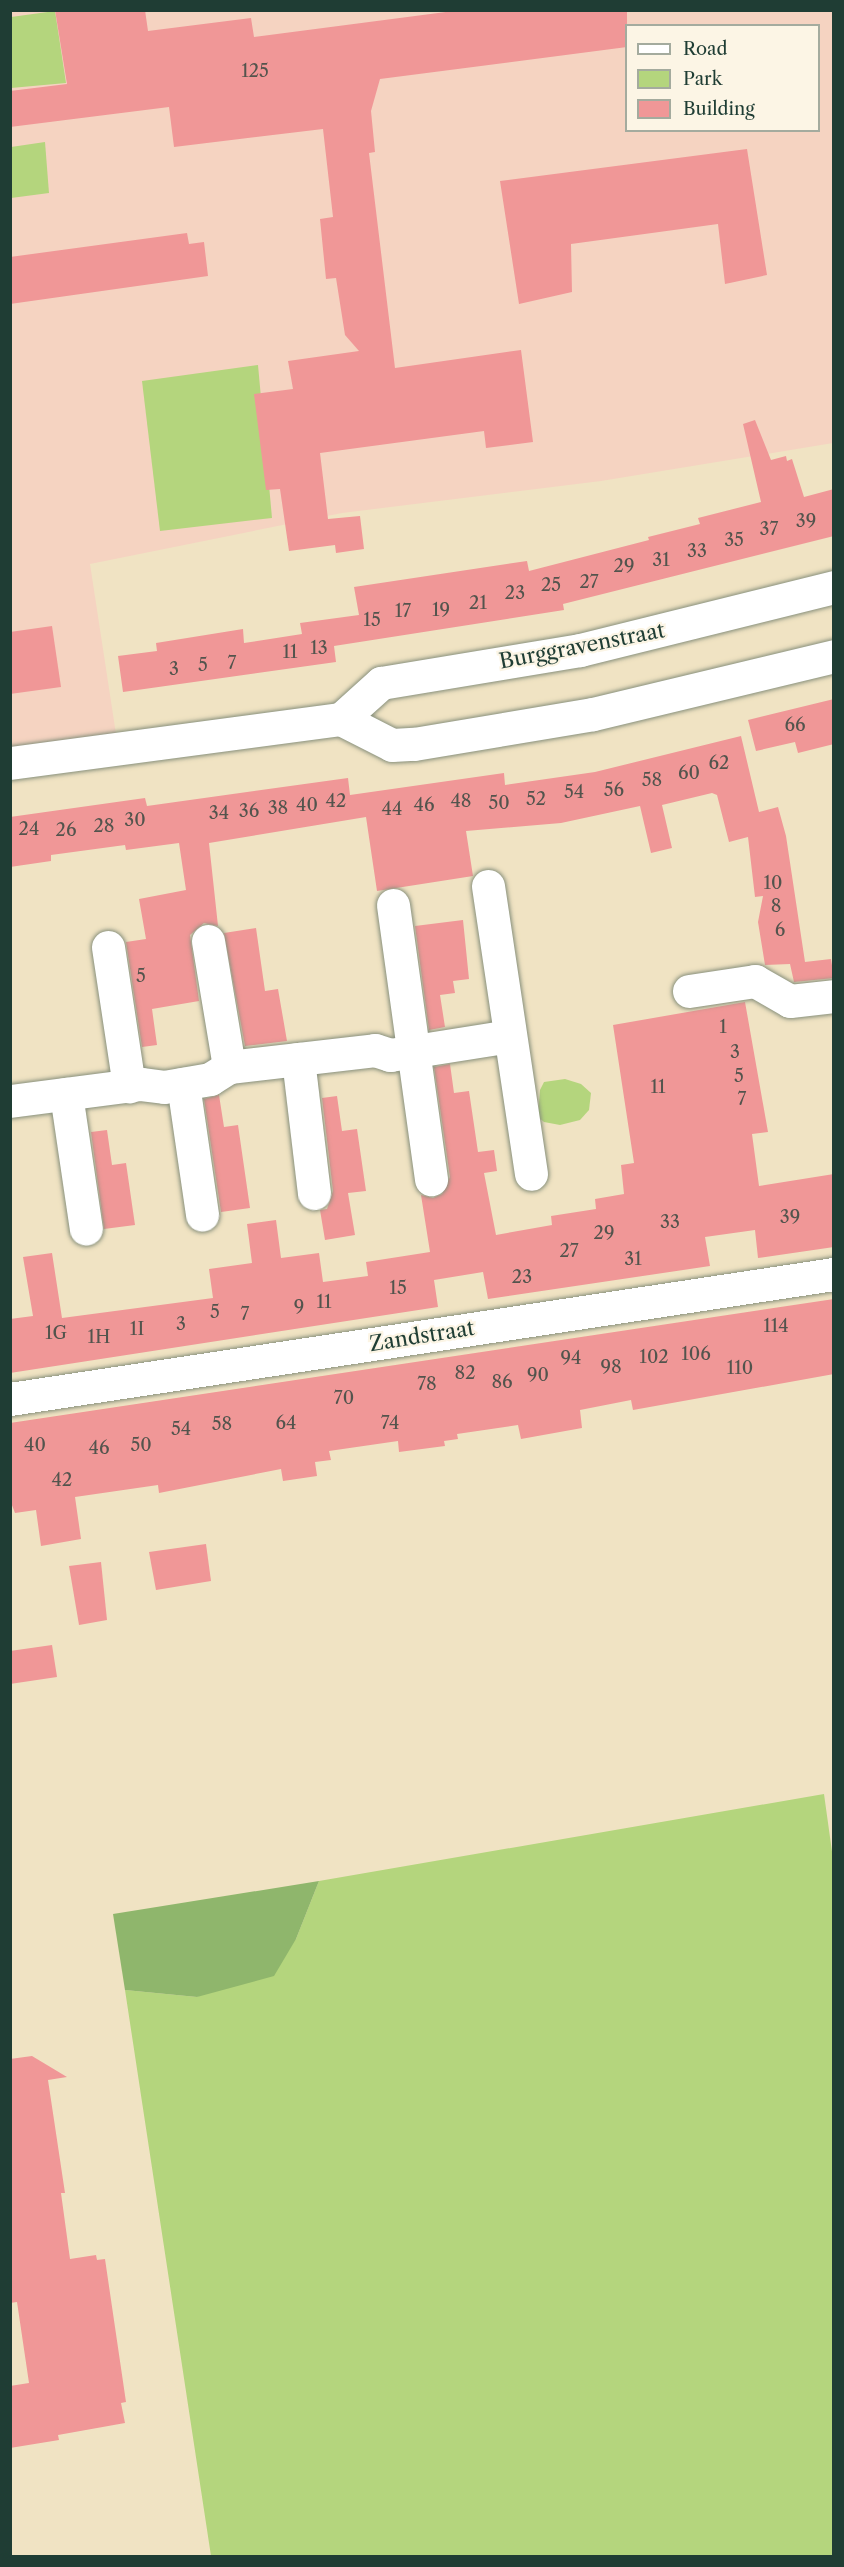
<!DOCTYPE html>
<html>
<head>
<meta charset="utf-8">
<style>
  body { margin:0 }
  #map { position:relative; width:844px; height:2567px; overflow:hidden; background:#f0e3c3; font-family:"Libre Caslon Text",serif }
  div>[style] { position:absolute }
  .built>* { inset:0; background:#f5d3c1 }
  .green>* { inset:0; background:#b4d57d }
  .forest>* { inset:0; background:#8fb66c }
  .building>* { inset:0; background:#f09797 }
  .roads { filter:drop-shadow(0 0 2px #88907c) drop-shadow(0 0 2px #88907c) }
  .street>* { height:33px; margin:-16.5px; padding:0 16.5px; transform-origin:16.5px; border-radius:16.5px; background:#fff }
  span { translate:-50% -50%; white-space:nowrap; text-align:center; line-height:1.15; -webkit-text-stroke:4.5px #fcf5e5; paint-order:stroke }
  .number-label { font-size:18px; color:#53544d }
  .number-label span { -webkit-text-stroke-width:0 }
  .street-label { font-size:21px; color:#1f3d34 }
  .frame { position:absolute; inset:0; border:12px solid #1f3d34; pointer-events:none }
  .legend { position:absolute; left:625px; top:24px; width:195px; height:108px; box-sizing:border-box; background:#fcf5e5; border:2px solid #a4ab9e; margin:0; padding:8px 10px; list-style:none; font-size:18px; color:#1f3d34 }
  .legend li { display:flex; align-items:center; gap:12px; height:30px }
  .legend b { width:30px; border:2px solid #a4ab9e }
</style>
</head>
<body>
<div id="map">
  <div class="built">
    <i style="clip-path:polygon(evenodd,10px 11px,833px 11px,833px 443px,601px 481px,342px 513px,90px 564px,116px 734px,11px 749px,10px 11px,626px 26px,818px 26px,818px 130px,626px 130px,626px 26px)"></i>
  </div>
  <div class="green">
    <i style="clip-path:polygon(55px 11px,66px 83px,11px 88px,11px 17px)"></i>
    <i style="clip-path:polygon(45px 142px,49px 193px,11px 198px,11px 147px)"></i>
    <i style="clip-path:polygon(258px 365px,272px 518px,160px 531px,142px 381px)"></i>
    <i style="clip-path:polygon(565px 1079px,581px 1084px,591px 1093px,589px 1110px,580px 1120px,560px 1125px,544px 1122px,538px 1117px,540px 1090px,544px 1082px)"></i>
    <i style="clip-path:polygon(824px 1794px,834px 1866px,833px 2556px,211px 2556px,125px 1990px,197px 1997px,296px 1939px,319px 1881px)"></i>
  </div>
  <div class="forest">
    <i style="clip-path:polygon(319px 1881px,296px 1939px,274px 1976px,197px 1997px,125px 1990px,113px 1914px)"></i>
  </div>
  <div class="building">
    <i style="clip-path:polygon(55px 10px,145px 10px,148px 31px,251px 18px,254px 37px,461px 10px,627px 10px,627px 47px,380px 79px,371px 111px,375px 152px,369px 153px,395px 368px,521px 350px,533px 442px,486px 448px,484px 431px,320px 453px,328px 519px,360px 516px,364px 549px,336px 553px,335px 545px,289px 551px,280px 489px,266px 490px,254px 394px,293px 389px,288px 361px,359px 351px,345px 335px,336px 278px,326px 279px,320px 219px,333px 217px,323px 129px,174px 147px,169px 107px,10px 127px,10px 91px,67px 84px)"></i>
    <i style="clip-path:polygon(747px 149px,767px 275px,725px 284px,718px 224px,571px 244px,572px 292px,519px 304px,500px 181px)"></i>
    <i style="clip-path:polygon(187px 233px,189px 244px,204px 242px,208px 276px,10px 304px,10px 257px)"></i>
    <i style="clip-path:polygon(755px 420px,771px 460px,786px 456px,787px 461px,792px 459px,804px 497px,834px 489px,834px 536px,563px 604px,564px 610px,334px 646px,336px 662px,123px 692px,118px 656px,157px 651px,156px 643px,243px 629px,244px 643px,302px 634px,300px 623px,359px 615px,354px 587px,527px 561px,529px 571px,649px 540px,648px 537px,700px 524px,698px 518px,761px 502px,743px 424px)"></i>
    <i style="clip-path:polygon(52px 626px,61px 687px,10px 694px,10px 632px)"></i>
    <i style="clip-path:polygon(834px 699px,834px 744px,798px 753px,795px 742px,756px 751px,748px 720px)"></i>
    <i style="clip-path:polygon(741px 736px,759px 812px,778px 807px,786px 836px,805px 962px,796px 963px,831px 959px,834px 978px,794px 982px,790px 964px,765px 965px,758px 922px,763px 896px,755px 897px,748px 837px,729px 842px,717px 795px,712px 793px,662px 805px,672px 848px,651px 853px,640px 806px,561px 823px,466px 831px,473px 876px,377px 891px,366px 817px,209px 843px,218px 926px,204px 923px,190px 935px,199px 1001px,152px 1009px,157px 1045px,142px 1047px,126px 942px,146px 939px,139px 899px,186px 890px,179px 843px,126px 850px,125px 845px,51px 855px,51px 861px,10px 867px,10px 817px,145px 798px,147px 806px,348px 778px,350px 795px,504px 773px,505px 785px,595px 772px)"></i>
    <i style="clip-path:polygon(463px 920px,469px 979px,453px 981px,455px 993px,440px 995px,445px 1027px,429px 1030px,415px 926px)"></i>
    <i style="clip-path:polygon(256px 928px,265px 991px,278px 989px,287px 1041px,245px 1046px,224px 933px)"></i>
    <i style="clip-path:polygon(745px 1002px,768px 1132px,752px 1134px,759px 1186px,834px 1174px,834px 1247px,758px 1258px,755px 1230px,705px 1237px,710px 1266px,488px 1299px,483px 1272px,434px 1280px,438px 1307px,10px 1373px,10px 1319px,33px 1316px,23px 1257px,52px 1253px,62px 1318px,213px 1298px,209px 1269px,252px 1263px,247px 1224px,276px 1220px,281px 1258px,319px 1253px,323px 1282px,368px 1276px,366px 1262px,430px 1252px,421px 1195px,433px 1198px,442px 1194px,450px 1177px,434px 1067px,450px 1064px,454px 1093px,469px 1091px,478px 1152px,494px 1150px,497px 1171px,484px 1173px,496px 1235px,552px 1225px,551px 1216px,596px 1209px,595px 1199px,624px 1194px,621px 1165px,634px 1163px,613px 1025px)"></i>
    <i style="clip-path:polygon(219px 1095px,224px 1127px,238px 1125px,250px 1208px,221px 1212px,204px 1099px)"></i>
    <i style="clip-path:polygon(337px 1096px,342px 1131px,357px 1129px,366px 1191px,348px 1193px,355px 1235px,325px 1240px,320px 1210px,327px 1209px,333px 1191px,322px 1098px)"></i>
    <i style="clip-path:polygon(107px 1130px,112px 1165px,126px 1163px,135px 1225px,104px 1229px,91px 1132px)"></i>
    <i style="clip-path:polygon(834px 1299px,834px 1374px,633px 1410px,631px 1400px,580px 1410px,582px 1428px,521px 1439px,518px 1425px,457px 1434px,458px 1439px,444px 1441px,445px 1446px,399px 1452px,398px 1441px,329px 1451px,331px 1460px,315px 1462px,317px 1476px,283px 1481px,281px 1469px,159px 1493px,158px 1485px,75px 1497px,81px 1539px,41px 1546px,36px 1510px,15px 1513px,10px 1500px,10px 1423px)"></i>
    <i style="clip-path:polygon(206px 1544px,211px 1581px,156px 1590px,149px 1552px)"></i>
    <i style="clip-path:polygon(101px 1562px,107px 1620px,79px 1625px,69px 1566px)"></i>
    <i style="clip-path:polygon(52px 1645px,57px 1677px,10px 1684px,10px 1651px)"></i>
    <i style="clip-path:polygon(32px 2056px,67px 2077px,48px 2080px,65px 2193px,61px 2193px,70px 2259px,96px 2255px,97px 2260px,105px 2259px,126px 2402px,121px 2403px,125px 2423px,58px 2435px,59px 2440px,10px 2448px,10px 2386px,29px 2383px,17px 2302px,10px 2303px,10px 2059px)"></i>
  </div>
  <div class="roads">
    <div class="street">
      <i style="left:341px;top:719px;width:57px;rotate:27deg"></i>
      <i style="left:392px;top:745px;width:22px;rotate:-3deg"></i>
      <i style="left:414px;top:744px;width:181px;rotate:-9.5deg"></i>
      <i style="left:593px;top:714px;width:248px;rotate:-13.5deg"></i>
      <i style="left:10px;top:763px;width:334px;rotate:-7.6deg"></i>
      <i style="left:341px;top:719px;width:54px;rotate:-42deg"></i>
      <i style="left:381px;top:683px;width:202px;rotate:-9.4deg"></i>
      <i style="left:580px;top:650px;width:262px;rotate:-13.9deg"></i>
      <i style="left:488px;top:886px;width:291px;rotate:81.5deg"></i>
      <i style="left:393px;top:905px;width:277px;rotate:82.1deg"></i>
      <i style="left:208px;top:941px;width:128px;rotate:80.5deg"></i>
      <i style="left:108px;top:947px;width:141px;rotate:81.4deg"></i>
      <i style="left:689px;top:991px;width:67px;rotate:-8.6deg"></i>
      <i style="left:755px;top:981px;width:40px;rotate:29.7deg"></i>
      <i style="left:790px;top:1001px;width:44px;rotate:-6.5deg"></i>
      <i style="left:298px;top:1059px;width:135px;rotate:83.2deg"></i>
      <i style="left:183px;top:1084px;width:132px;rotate:81.7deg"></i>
      <i style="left:66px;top:1094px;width:136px;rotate:81.6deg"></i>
      <i style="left:10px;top:1101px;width:132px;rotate:-7.4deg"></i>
      <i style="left:141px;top:1084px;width:23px;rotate:7deg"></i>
      <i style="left:164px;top:1087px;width:47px;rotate:-9.9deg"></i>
      <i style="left:210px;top:1079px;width:22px;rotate:-32deg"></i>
      <i style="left:229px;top:1067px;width:147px;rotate:-6.6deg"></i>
      <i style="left:375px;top:1050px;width:16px;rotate:18deg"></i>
      <i style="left:390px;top:1055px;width:121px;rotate:-9deg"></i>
      <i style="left:10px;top:1399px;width:833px;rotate:-8.63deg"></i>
    </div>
  </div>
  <div class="number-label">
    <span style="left:255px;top:71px">125</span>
    <span style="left:806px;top:521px">39</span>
    <span style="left:769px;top:529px">37</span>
    <span style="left:734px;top:540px">35</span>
    <span style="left:697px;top:551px">33</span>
    <span style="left:661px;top:560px">31</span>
    <span style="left:624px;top:566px">29</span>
    <span style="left:589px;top:582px">27</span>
    <span style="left:551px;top:585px">25</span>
    <span style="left:515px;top:593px">23</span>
    <span style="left:478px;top:603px">21</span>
    <span style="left:441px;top:610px">19</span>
    <span style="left:403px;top:611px">17</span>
    <span style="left:372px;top:620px">15</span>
    <span style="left:319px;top:648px">13</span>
    <span style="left:290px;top:652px">11</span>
    <span style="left:232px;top:663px">7</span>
    <span style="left:203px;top:665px">5</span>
    <span style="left:174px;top:669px">3</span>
    <span style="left:795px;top:725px">66</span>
    <span style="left:719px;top:763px">62</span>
    <span style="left:689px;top:773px">60</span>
    <span style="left:652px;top:780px">58</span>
    <span style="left:614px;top:790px">56</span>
    <span style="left:574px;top:792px">54</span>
    <span style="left:536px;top:799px">52</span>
    <span style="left:336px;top:801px">42</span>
    <span style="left:461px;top:801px">48</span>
    <span style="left:499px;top:803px">50</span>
    <span style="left:307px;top:805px">40</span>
    <span style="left:424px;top:805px">46</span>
    <span style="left:278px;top:808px">38</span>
    <span style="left:392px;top:809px">44</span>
    <span style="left:249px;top:811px">36</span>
    <span style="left:219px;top:813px">34</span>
    <span style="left:135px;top:820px">30</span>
    <span style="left:104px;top:826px">28</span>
    <span style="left:29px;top:829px">24</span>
    <span style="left:66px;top:830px">26</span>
    <span style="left:773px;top:883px">10</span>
    <span style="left:776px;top:906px">8</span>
    <span style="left:780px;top:930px">6</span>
    <span style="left:141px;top:976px">5</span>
    <span style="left:723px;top:1027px">1</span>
    <span style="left:735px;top:1052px">3</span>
    <span style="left:739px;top:1076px">5</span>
    <span style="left:658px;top:1087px">11</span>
    <span style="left:742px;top:1099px">7</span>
    <span style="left:790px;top:1217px">39</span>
    <span style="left:670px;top:1222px">33</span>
    <span style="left:604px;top:1233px">29</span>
    <span style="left:569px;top:1251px">27</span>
    <span style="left:633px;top:1259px">31</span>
    <span style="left:522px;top:1277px">23</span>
    <span style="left:398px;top:1288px">15</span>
    <span style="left:324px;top:1302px">11</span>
    <span style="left:299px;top:1307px">9</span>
    <span style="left:215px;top:1312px">5</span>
    <span style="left:245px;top:1314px">7</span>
    <span style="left:181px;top:1324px">3</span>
    <span style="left:776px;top:1326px">114</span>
    <span style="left:137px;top:1329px">1I</span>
    <span style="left:56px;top:1333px">1G</span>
    <span style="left:99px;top:1337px">1H</span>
    <span style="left:696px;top:1354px">106</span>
    <span style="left:654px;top:1357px">102</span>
    <span style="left:571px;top:1358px">94</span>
    <span style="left:611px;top:1367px">98</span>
    <span style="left:740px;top:1368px">110</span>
    <span style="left:465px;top:1373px">82</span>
    <span style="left:538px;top:1375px">90</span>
    <span style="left:502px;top:1382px">86</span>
    <span style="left:427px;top:1384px">78</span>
    <span style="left:344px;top:1398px">70</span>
    <span style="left:286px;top:1423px">64</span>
    <span style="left:390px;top:1423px">74</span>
    <span style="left:222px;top:1424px">58</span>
    <span style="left:181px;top:1429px">54</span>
    <span style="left:35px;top:1445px">40</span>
    <span style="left:141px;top:1445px">50</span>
    <span style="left:99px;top:1448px">46</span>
    <span style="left:62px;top:1480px">42</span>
  </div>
  <div class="street-label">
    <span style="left:582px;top:646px;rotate:-11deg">Burggravenstraat</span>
    <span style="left:422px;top:1336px;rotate:-9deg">Zandstraat</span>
  </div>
  <div class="frame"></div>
  <ul class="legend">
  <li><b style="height:8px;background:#fff"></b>Road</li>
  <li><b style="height:16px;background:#b4d57d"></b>Park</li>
  <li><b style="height:16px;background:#f09797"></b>Building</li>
  </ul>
</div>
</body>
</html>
